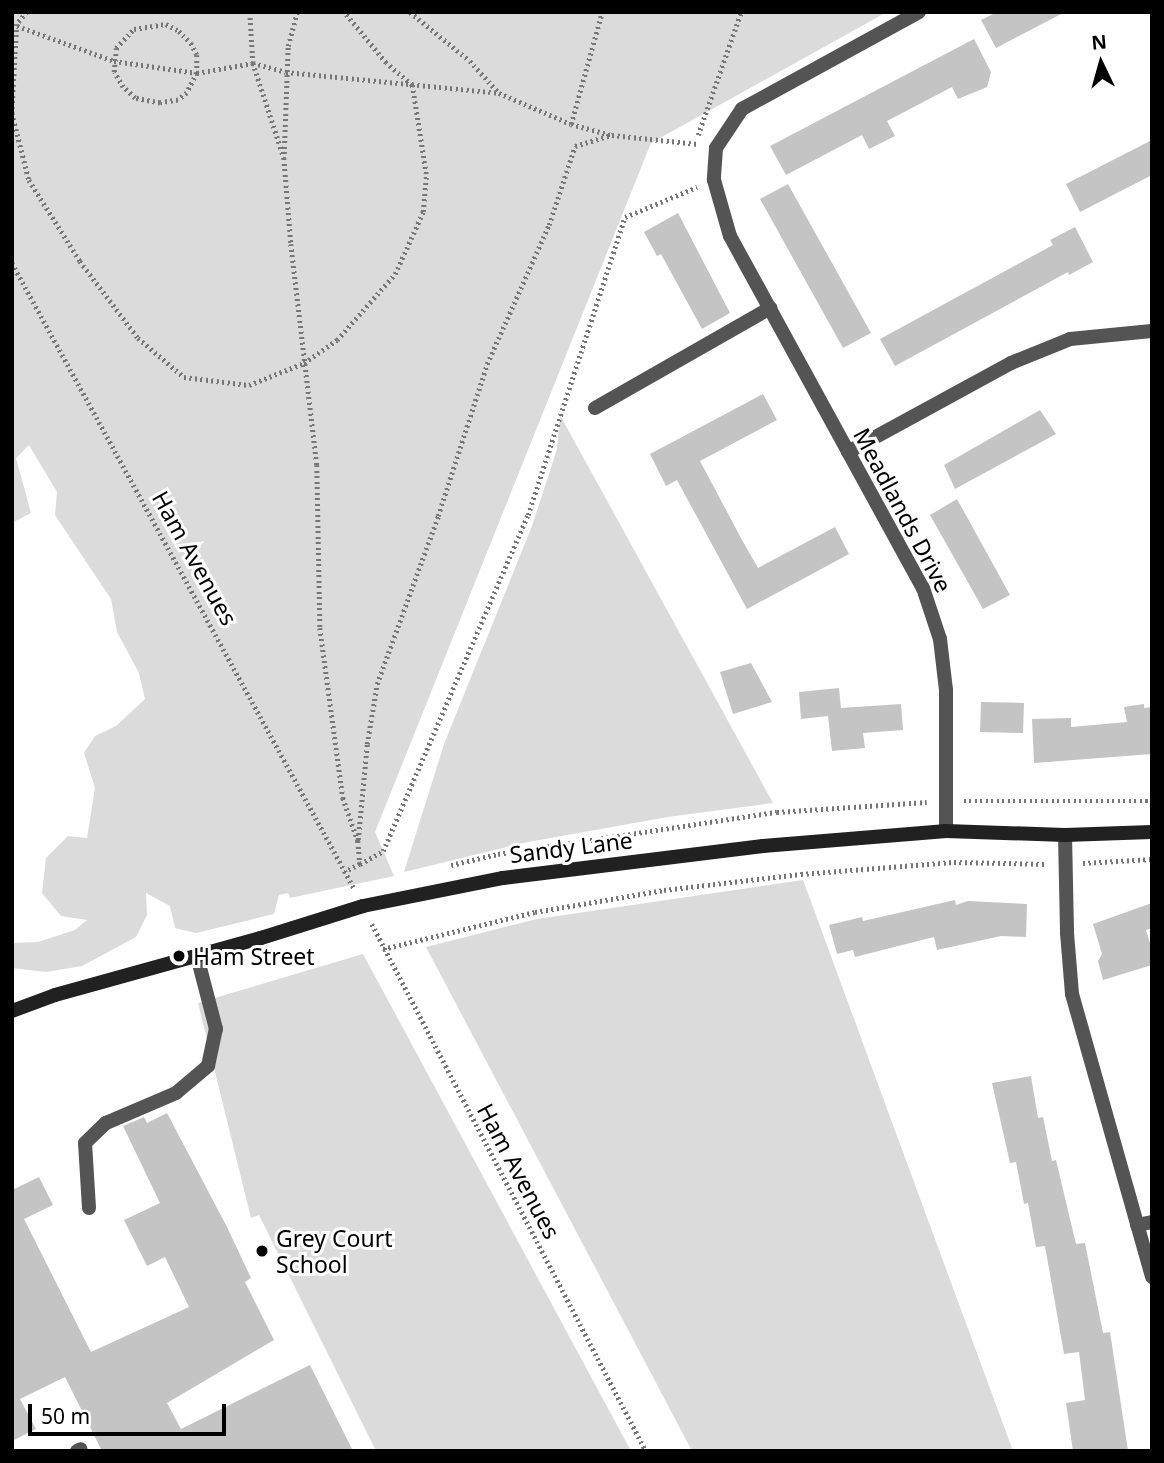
<!DOCTYPE html>
<html>
<head>
<meta charset="utf-8">
<style>
  body { margin:0 }
  #map { position:relative; width:1164px; height:1463px; overflow:hidden; background:#fff; font-family:"Noto Sans",sans-serif }
  div>[style] { position:absolute }
  .green>* { inset:0; background:#dbdbdb }
  .building>* { inset:0; background:#c4c4c4 }
  .path>* { height:4.5px; margin-top:-2.25px; transform-origin:0; background:repeating-linear-gradient(90deg,#767676 0 2px,transparent 0 5.5px) }
  .lane>* { height:14px; margin:-7px; padding:0 7px; transform-origin:7px; border-radius:7px; background:#545454 }
  .street>* { height:14px; margin:-7px; padding:0 7px; transform-origin:7px; border-radius:7px; background:#545454 }
  .secondary>* { height:14px; margin:-7px; padding:0 7px; transform-origin:7px; border-radius:7px; background:#212121 }
  .dots>* { width:19px; height:19px; translate:-50% -50%; box-sizing:border-box; border:4px solid #fff; border-radius:50% }
  span { translate:-50% -50%; white-space:nowrap; text-align:center; line-height:1.15; -webkit-text-stroke:6px #fff; paint-order:stroke }
  .street-label { font-size:23px; color:#000 }
  .poi-label { font-size:23px; color:#000 }
  .left { translate:0 -50%; text-align:left }
  .frame { position:absolute; inset:0; border:14px solid #000; pointer-events:none }
  .north { position:absolute; left:1066px; top:28px; width:70px; height:70px; -webkit-text-stroke:5px #fff; paint-order:stroke; rotate:355deg; font-size:19px; font-weight:700; line-height:28px; text-align:center; color:#000 }
  .north::after { content:''; display:block; margin:auto; width:24px; height:32px; background:#000; clip-path:polygon(50% 0,100% 100%,50% 72%,0 100%) }
  .scale { position:absolute; left:28px; top:1404px; width:198px; height:32px; box-sizing:border-box; border:4px solid #000; border-top:0; padding-left:9px; font-size:21px; line-height:24px; white-space:nowrap; color:#000; -webkit-text-stroke:5px #fff; paint-order:stroke }
</style>
</head>
<body>
<div id="map">
  <div class="green">
    <i style="clip-path:polygon(12px 12px,887px 12px,651px 143px,375px 832px,394px 876px,290px 898px,288px 893px,279px 895px,274px 914px,196px 933px,175px 928px,170px 906px,146px 893px,147px 915px,136px 937px,82px 966px,46px 972px,12px 968px,12px 943px,38px 942px,75px 930px,87px 920px,61px 916px,42px 893px,46px 858px,68px 836px,87px 838px,95px 788px,84px 753px,95px 736px,116px 726px,145px 699px,139px 673px,117px 632px,111px 599px,55px 515px,57px 492px,29px 445px,16px 458px,31px 513px,12px 523px)"></i>
    <i style="clip-path:polygon(560px 415px,773px 803px,668px 817px,528px 842px,404px 872px,444px 744px,532px 526px,557px 449px)"></i>
    <i style="clip-path:polygon(803px 880px,875px 1076px,1013px 1451px,692px 1451px,426px 947px,537px 919px)"></i>
    <i style="clip-path:polygon(363px 954px,631px 1451px,376px 1451px,259px 1215px,251px 1218px,198px 1003px)"></i>
  </div>
  <div class="building">
    <i style="clip-path:polygon(997px 12px,1065px 12px,996px 48px,981px 20px)"></i>
    <i style="clip-path:polygon(974px 39px,991px 72px,987px 87px,958px 99px,952px 87px,887px 121px,895px 136px,869px 149px,862px 135px,786px 175px,770px 146px)"></i>
    <i style="clip-path:polygon(1152px 140px,1152px 175px,1080px 212px,1066px 184px)"></i>
    <i style="clip-path:polygon(788px 184px,871px 333px,843px 348px,760px 199px)"></i>
    <i style="clip-path:polygon(678px 213px,730px 313px,702px 329px,661px 254px,657px 256px,644px 232px)"></i>
    <i style="clip-path:polygon(1075px 227px,1093px 262px,1069px 275px,1068px 272px,895px 366px,880px 339px,1053px 245px,1050px 240px)"></i>
    <i style="clip-path:polygon(763px 394px,777px 420px,700px 461px,742px 540px,758px 568px,835px 527px,849px 554px,747px 609px,677px 480px,666px 486px,650px 454px)"></i>
    <i style="clip-path:polygon(1040px 410px,1056px 434px,955px 489px,944px 465px)"></i>
    <i style="clip-path:polygon(957px 499px,1010px 595px,983px 609px,930px 515px)"></i>
    <i style="clip-path:polygon(751px 663px,772px 702px,733px 714px,720px 672px)"></i>
    <i style="clip-path:polygon(839px 688px,841px 708px,901px 704px,903px 730px,863px 733px,865px 748px,832px 751px,828px 716px,801px 719px,799px 692px)"></i>
    <i style="clip-path:polygon(981px 702px,1024px 703px,1023px 733px,980px 732px)"></i>
    <i style="clip-path:polygon(1144px 704px,1144px 708px,1152px 707px,1152px 754px,1034px 763px,1032px 719px,1071px 718px,1071px 727px,1127px 722px,1124px 707px)"></i>
    <i style="clip-path:polygon(955px 900px,956px 905px,968px 901px,1027px 904px,1026px 937px,1001px 936px,937px 950px,934px 937px,855px 957px,853px 950px,837px 954px,829px 925px,862px 917px,863px 921px)"></i>
    <i style="clip-path:polygon(1152px 903px,1152px 928px,1146px 930px,1152px 950px,1152px 965px,1103px 980px,1098px 961px,1102px 954px,1093px 924px)"></i>
    <i style="clip-path:polygon(1031px 1076px,1038px 1118px,1043px 1117px,1052px 1161px,1056px 1160px,1076px 1244px,1085px 1243px,1103px 1333px,1110px 1332px,1128px 1451px,1073px 1451px,1066px 1403px,1085px 1400px,1079px 1352px,1064px 1354px,1045px 1246px,1036px 1247px,1028px 1203px,1024px 1204px,1016px 1162px,1010px 1163px,992px 1083px)"></i>
    <i style="clip-path:polygon(167px 1113px,227px 1227px,251px 1278px,245px 1282px,274px 1340px,167px 1403px,181px 1429px,310px 1365px,353px 1451px,102px 1451px,65px 1377px,20px 1399px,36px 1429px,12px 1441px,12px 1190px,39px 1177px,53px 1205px,24px 1219px,91px 1352px,189px 1307px,165px 1257px,147px 1266px,124px 1220px,160px 1203px,123px 1126px,144px 1117px,147px 1123px)"></i>
  </div>
  <div class="path">
    <i style="left:27px;top:12px;width:16px;rotate:130deg"></i>
    <i style="left:17px;top:24px;width:89px;rotate:93.2deg"></i>
    <i style="left:12px;top:113px;width:69px;rotate:75.8deg"></i>
    <i style="left:29px;top:180px;width:96px;rotate:57.8deg"></i>
    <i style="left:80px;top:261px;width:96px;rotate:53deg"></i>
    <i style="left:138px;top:338px;width:60px;rotate:40.3deg"></i>
    <i style="left:184px;top:377px;width:65px;rotate:7deg"></i>
    <i style="left:249px;top:385px;width:59px;rotate:-21.8deg"></i>
    <i style="left:304px;top:363px;width:40px;rotate:-34.9deg"></i>
    <i style="left:337px;top:340px;width:88px;rotate:-48.7deg"></i>
    <i style="left:395px;top:274px;width:68px;rotate:-65.7deg"></i>
    <i style="left:423px;top:212px;width:38px;rotate:-85deg"></i>
    <i style="left:426px;top:174px;width:90px;rotate:-98.9deg"></i>
    <i style="left:412px;top:85px;width:34px;rotate:-140deg"></i>
    <i style="left:386px;top:63px;width:66px;rotate:-129.5deg"></i>
    <i style="left:250px;top:12px;width:51px;rotate:86.6deg"></i>
    <i style="left:253px;top:63px;width:100px;rotate:71.9deg"></i>
    <i style="left:284px;top:158px;width:86px;rotate:85.3deg"></i>
    <i style="left:291px;top:244px;width:223px;rotate:83.3deg"></i>
    <i style="left:317px;top:465px;width:163px;rotate:88.9deg"></i>
    <i style="left:320px;top:628px;width:172px;rotate:82.3deg"></i>
    <i style="left:343px;top:798px;width:46px;rotate:70.8deg"></i>
    <i style="left:358px;top:841px;width:23px;rotate:85deg"></i>
    <i style="left:360px;top:864px;width:17px;rotate:152deg"></i>
    <i style="left:410px;top:12px;width:77px;rotate:39.2deg"></i>
    <i style="left:470px;top:61px;width:43px;rotate:47.8deg"></i>
    <i style="left:499px;top:93px;width:78px;rotate:23.3deg"></i>
    <i style="left:571px;top:124px;width:41px;rotate:15.4deg"></i>
    <i style="left:12px;top:24px;width:109px;rotate:19.9deg"></i>
    <i style="left:114px;top:61px;width:84px;rotate:8.2deg"></i>
    <i style="left:197px;top:73px;width:57px;rotate:-10.1deg"></i>
    <i style="left:253px;top:63px;width:34px;rotate:15deg"></i>
    <i style="left:286px;top:72px;width:214px;rotate:5.6deg"></i>
    <i style="left:166px;top:24px;width:15px;rotate:28deg"></i>
    <i style="left:179px;top:31px;width:17px;rotate:45deg"></i>
    <i style="left:191px;top:43px;width:13px;rotate:63deg"></i>
    <i style="left:197px;top:55px;width:18px;rotate:90deg"></i>
    <i style="left:197px;top:73px;width:22px;rotate:117deg"></i>
    <i style="left:187px;top:93px;width:11px;rotate:142deg"></i>
    <i style="left:178px;top:100px;width:18px;rotate:171deg"></i>
    <i style="left:160px;top:103px;width:25px;rotate:-169deg"></i>
    <i style="left:135px;top:98px;width:16px;rotate:-137deg"></i>
    <i style="left:123px;top:87px;width:17px;rotate:-121deg"></i>
    <i style="left:114px;top:72px;width:24px;rotate:-85deg"></i>
    <i style="left:116px;top:48px;width:26px;rotate:-47deg"></i>
    <i style="left:134px;top:29px;width:32px;rotate:-9deg"></i>
    <i style="left:571px;top:124px;width:116px;rotate:-74.5deg"></i>
    <i style="left:698px;top:135px;width:130px;rotate:-70.7deg"></i>
    <i style="left:284px;top:154px;width:108px;rotate:-87.9deg"></i>
    <i style="left:288px;top:46px;width:35px;rotate:-75deg"></i>
    <i style="left:12px;top:263px;width:712px;rotate:61.31deg"></i>
    <i style="left:964px;top:801px;width:188px"></i>
    <i style="left:358px;top:840px;width:96px;rotate:-84.6deg"></i>
    <i style="left:367px;top:744px;width:61px;rotate:-80.5deg"></i>
    <i style="left:377px;top:684px;width:179px;rotate:-70deg"></i>
    <i style="left:438px;top:516px;width:160px;rotate:-72.1deg"></i>
    <i style="left:487px;top:364px;width:152px;rotate:-66deg"></i>
    <i style="left:549px;top:225px;width:83px;rotate:-71.8deg"></i>
    <i style="left:575px;top:146px;width:39px;rotate:-17deg"></i>
    <i style="left:612px;top:135px;width:86px;rotate:6deg"></i>
    <i style="left:1083px;top:863px;width:69px;rotate:-3.3deg"></i>
    <i style="left:360px;top:864px;width:26px;rotate:-29deg"></i>
    <i style="left:383px;top:851px;width:366px;rotate:-66.7deg"></i>
    <i style="left:528px;top:515px;width:313px;rotate:-72deg"></i>
    <i style="left:625px;top:217px;width:78px;rotate:-22.6deg"></i>
    <i style="left:451px;top:865px;width:48px;rotate:-13.2deg"></i>
    <i style="left:498px;top:854px;width:282px;rotate:-8.6deg"></i>
    <i style="left:777px;top:812px;width:150px;rotate:-3.8deg"></i>
    <i style="left:372px;top:924px;width:594px;rotate:62.53deg"></i>
    <i style="left:383px;top:949px;width:156px;rotate:-13.7deg"></i>
    <i style="left:535px;top:912px;width:131px;rotate:-9.7deg"></i>
    <i style="left:664px;top:890px;width:138px;rotate:-6.7deg"></i>
    <i style="left:801px;top:874px;width:153px;rotate:-4.5deg"></i>
    <i style="left:954px;top:862px;width:92px;rotate:1.2deg"></i>
  </div>
  <div class="lane">
    <i style="left:89px;top:1208px;width:65px;rotate:-93.5deg"></i>
    <i style="left:85px;top:1143px;width:29px;rotate:-44deg"></i>
    <i style="left:106px;top:1123px;width:76px;rotate:-23.2deg"></i>
    <i style="left:176px;top:1093px;width:42px;rotate:-40.2deg"></i>
    <i style="left:208px;top:1066px;width:38px;rotate:-78deg"></i>
    <i style="left:216px;top:1029px;width:75px;rotate:-104.6deg"></i>
    <i style="left:77px;top:1451px;width:4px;rotate:-27deg"></i>
  </div>
  <div class="street">
    <i style="left:919px;top:12px;width:202px;rotate:151.3deg"></i>
    <i style="left:742px;top:109px;width:47px;rotate:123.7deg"></i>
    <i style="left:716px;top:148px;width:32px;rotate:94deg"></i>
    <i style="left:714px;top:180px;width:58px;rotate:74.1deg"></i>
    <i style="left:730px;top:236px;width:401px;rotate:61.3deg"></i>
    <i style="left:923px;top:588px;width:54px;rotate:71.6deg"></i>
    <i style="left:940px;top:639px;width:51px;rotate:83.3deg"></i>
    <i style="left:946px;top:690px;width:141px;rotate:90deg"></i>
    <i style="left:595px;top:408px;width:202px;rotate:-29.7deg"></i>
    <i style="left:848px;top:452px;width:186px;rotate:-28.6deg"></i>
    <i style="left:1011px;top:363px;width:64px;rotate:-22.1deg"></i>
    <i style="left:1070px;top:339px;width:82px;rotate:-5.6deg"></i>
    <i style="left:1065px;top:835px;width:98px;rotate:88.8deg"></i>
    <i style="left:1067px;top:933px;width:61px;rotate:85.3deg"></i>
    <i style="left:1072px;top:994px;width:294px;rotate:74.2deg"></i>
    <i style="left:1137px;top:1225px;width:15px;rotate:-11deg"></i>
  </div>
  <div class="secondary">
    <i style="left:12px;top:1011px;width:46px;rotate:-20.4deg"></i>
    <i style="left:55px;top:995px;width:214px;rotate:-15.5deg"></i>
    <i style="left:261px;top:938px;width:107px;rotate:-17.4deg"></i>
    <i style="left:363px;top:906px;width:143px;rotate:-11.3deg"></i>
    <i style="left:503px;top:878px;width:262px;rotate:-7deg"></i>
    <i style="left:763px;top:846px;width:184px;rotate:-4.7deg"></i>
    <i style="left:946px;top:831px;width:119px;rotate:1.9deg"></i>
    <i style="left:1065px;top:835px;width:87px;rotate:-2deg"></i>
  </div>
  <div class="dots">
    <i style="left:179px;top:956px;background:#000"></i>
    <i style="left:262px;top:1251px;background:#000"></i>
  </div>
  <div class="street-label">
    <span style="left:903px;top:510px;rotate:62deg">Meadlands Drive</span>
    <span style="left:195px;top:558px;rotate:61deg">Ham Avenues</span>
    <span style="left:571px;top:847px;rotate:-7deg">Sandy Lane</span>
    <span style="left:519px;top:1171px;rotate:62deg">Ham Avenues</span>
  </div>
  <div class="poi-label">
    <span class="left" style="left:193px;top:956px">Ham Street</span>
    <span class="left" style="left:276px;top:1251px">Grey Court<br>School</span>
  </div>
  <div class="frame"></div>
  <div class="north">N</div>
  <div class="scale">50 m</div>
</div>
</body>
</html>
